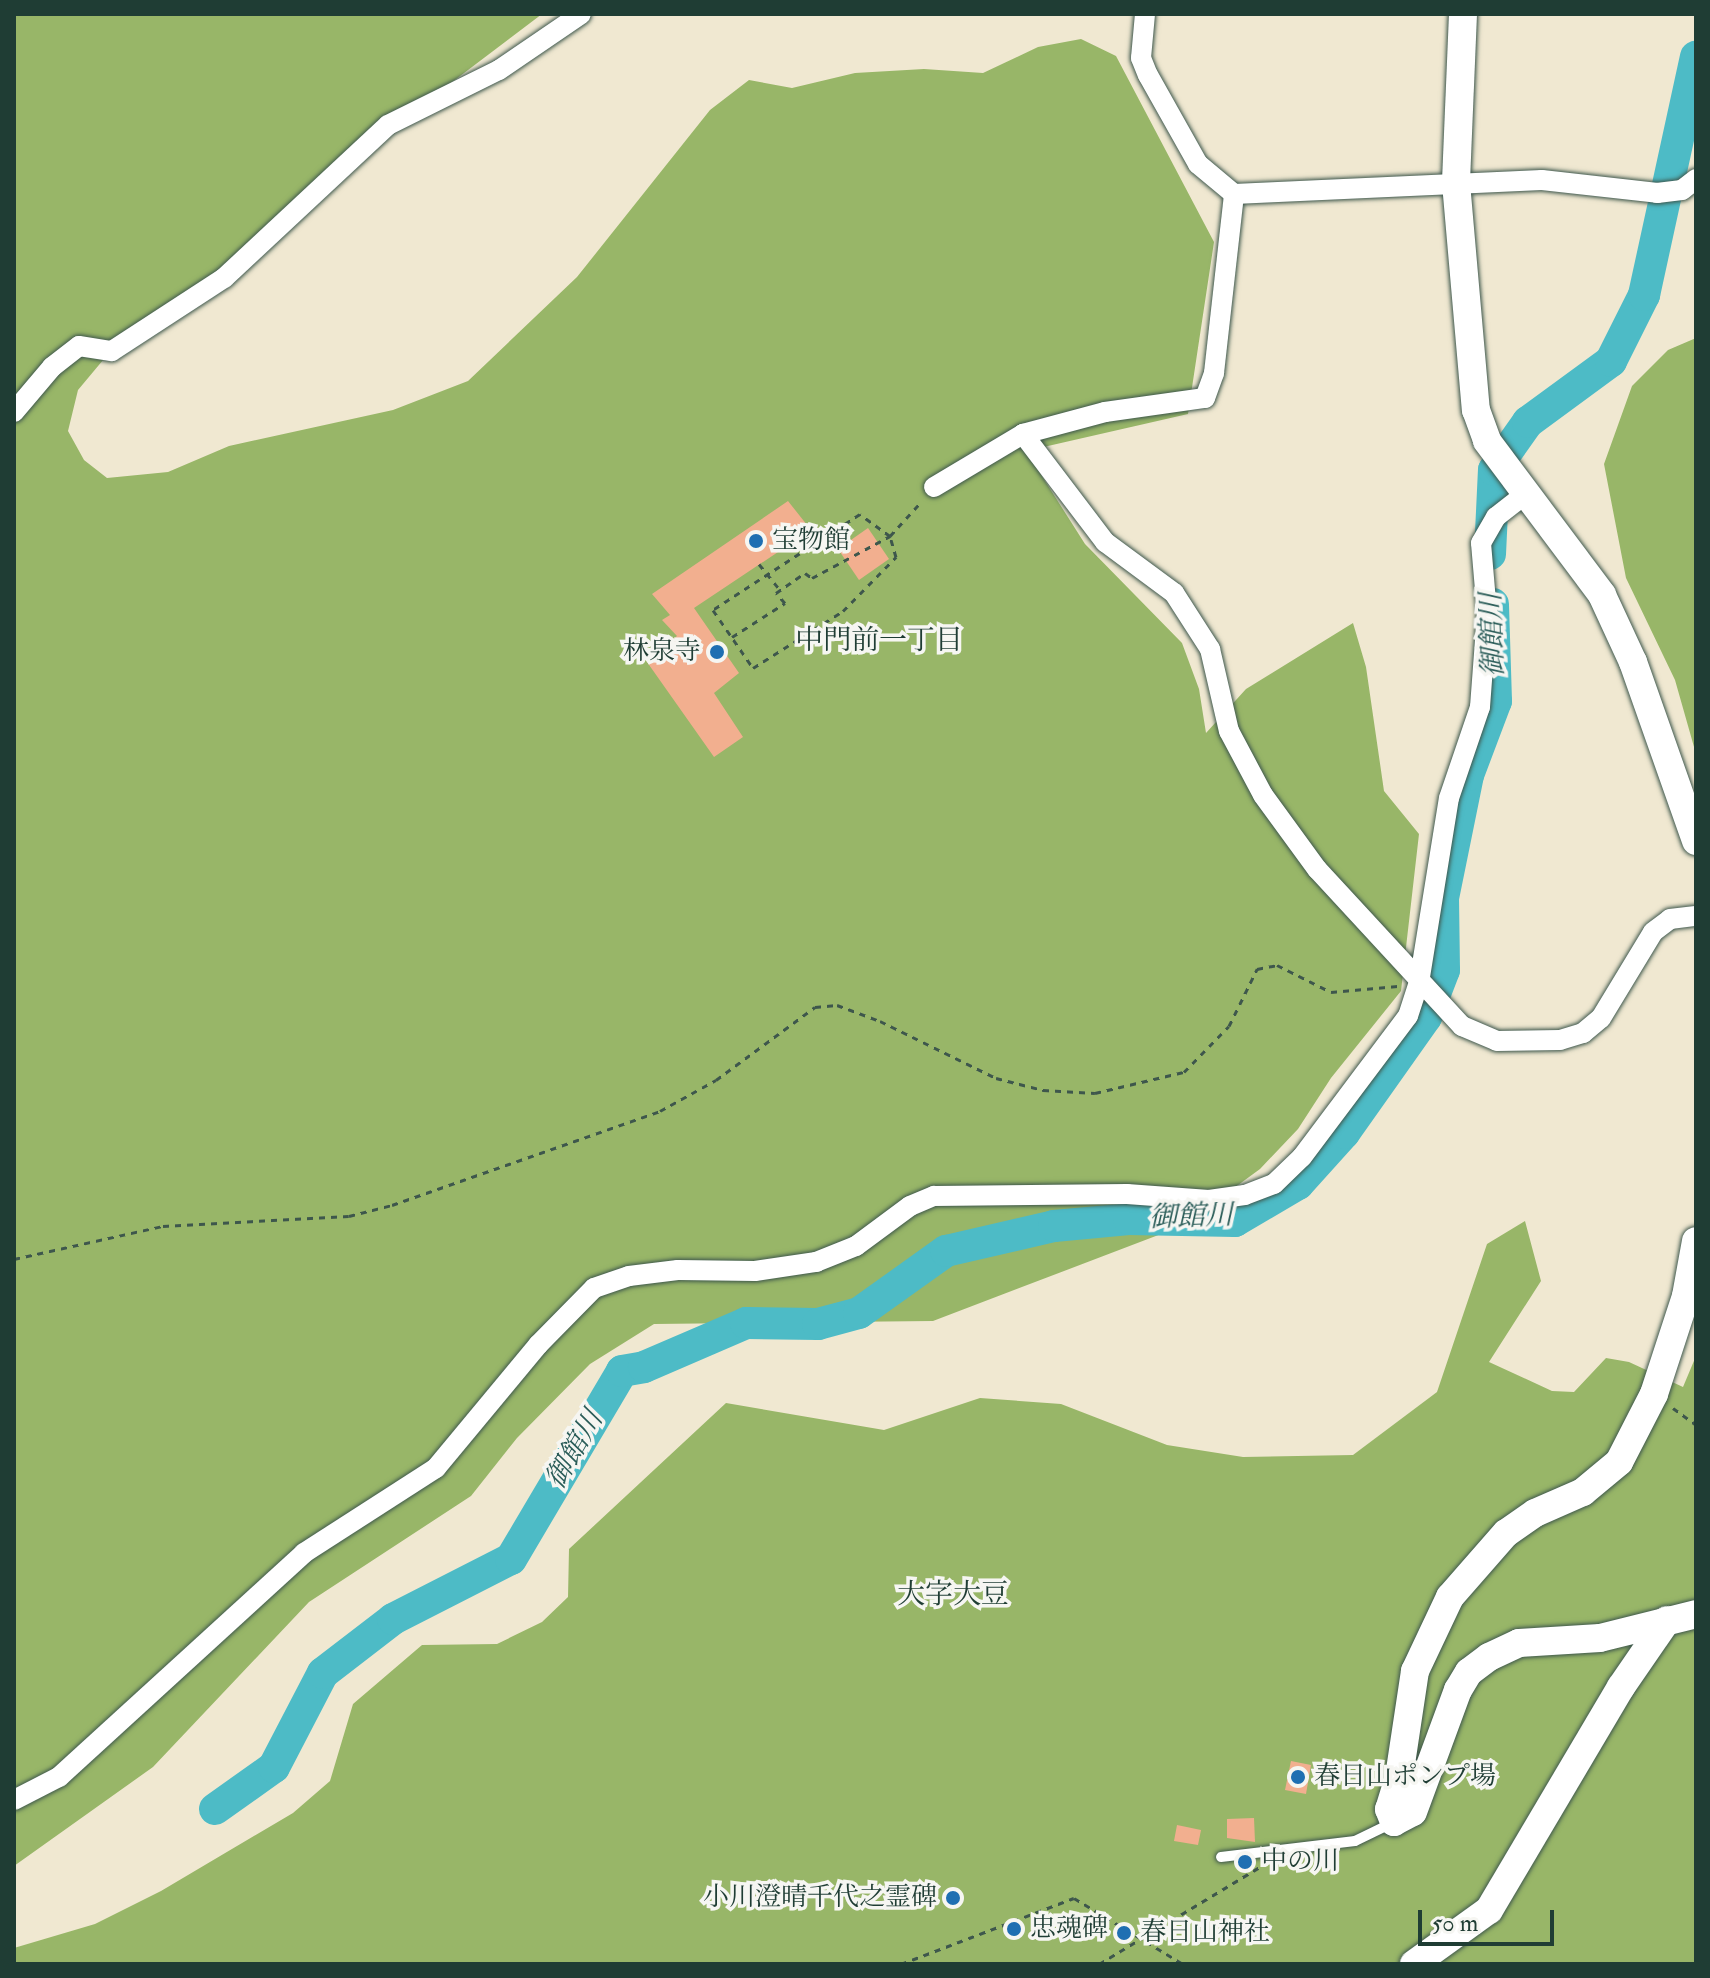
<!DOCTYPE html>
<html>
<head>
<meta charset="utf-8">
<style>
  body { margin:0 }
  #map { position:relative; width:1710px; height:1978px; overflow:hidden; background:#f0e8d1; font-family:"IM FELL Double Pica","Noto Serif JP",serif }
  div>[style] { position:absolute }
  .forest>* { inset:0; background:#98b668 }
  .river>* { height:32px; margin:-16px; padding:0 16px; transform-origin:16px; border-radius:16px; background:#4dbbc6 }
  .building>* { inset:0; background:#f2af8f }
  .path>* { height:3px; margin-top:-1.5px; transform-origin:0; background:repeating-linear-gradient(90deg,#3e574c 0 6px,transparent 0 12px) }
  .roads { filter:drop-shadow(0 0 2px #3e574c) drop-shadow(0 0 2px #3e574c) }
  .lane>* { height:10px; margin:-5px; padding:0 5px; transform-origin:5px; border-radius:5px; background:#fff }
  .street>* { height:20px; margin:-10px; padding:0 10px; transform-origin:10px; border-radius:10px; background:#fff }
  .secondary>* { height:28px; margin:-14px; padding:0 14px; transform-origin:14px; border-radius:14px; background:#fff }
  .dots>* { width:22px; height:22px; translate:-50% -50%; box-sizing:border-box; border:4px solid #f6f6f2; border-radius:50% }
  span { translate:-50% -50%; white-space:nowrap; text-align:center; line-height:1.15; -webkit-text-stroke:7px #f6f6f2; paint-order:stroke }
  .poi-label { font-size:26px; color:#1f3d34 }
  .left { translate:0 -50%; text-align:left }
  .right { translate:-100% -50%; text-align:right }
  .water-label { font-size:28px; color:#2a5c58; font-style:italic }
  .neighbourhood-label { font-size:28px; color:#1f3d34 }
  .frame { position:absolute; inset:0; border:16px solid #1f3d34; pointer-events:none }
  .scale { position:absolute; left:1418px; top:1910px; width:136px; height:36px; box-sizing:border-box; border:4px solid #1f3d34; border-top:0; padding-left:10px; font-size:24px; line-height:28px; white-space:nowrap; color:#1f3d34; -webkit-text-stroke:6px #f6f6f2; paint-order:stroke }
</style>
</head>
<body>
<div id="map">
  <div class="forest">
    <i style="clip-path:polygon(14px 14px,542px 14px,320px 182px,212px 280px,129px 329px,78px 390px,68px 431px,84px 460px,107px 478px,168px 472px,229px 446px,393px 410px,468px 381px,577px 277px,710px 110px,749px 80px,792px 88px,855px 73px,924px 69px,983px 73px,1038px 47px,1081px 39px,1116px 56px,1214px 242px,1188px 414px,1026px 451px,1085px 544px,1182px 643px,1199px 689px,1206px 733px,1246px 689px,1353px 623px,1366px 667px,1384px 791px,1419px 834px,1401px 991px,1331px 1078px,1298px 1129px,1260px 1169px,1182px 1226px,933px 1321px,654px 1324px,590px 1364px,517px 1438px,471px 1496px,309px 1602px,153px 1767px,14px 1866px)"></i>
    <i style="clip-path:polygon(1696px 338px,1696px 754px,1675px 680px,1626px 578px,1604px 464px,1632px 386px,1668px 350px)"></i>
    <i style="clip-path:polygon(1525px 1221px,1541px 1281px,1489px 1362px,1552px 1391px,1574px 1392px,1606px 1358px,1629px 1362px,1683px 1387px,1696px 1356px,1696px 1964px,14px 1964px,14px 1948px,95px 1924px,161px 1891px,293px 1813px,330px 1781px,353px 1704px,422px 1645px,497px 1644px,542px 1622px,568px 1597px,569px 1549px,726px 1403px,884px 1430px,980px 1398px,1061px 1404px,1167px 1445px,1243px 1457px,1353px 1455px,1437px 1392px,1487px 1244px)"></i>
  </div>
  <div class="river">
    <i style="left:1490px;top:554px;width:84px;rotate:-87.3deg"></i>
    <i style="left:1494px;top:470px;width:59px;rotate:-54.7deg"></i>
    <i style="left:1528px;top:422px;width:103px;rotate:-36.3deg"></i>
    <i style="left:1611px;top:361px;width:74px;rotate:-63.4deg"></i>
    <i style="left:1644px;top:295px;width:244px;rotate:-77.7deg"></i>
    <i style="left:215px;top:1809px;width:72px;rotate:-35.4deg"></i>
    <i style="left:274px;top:1767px;width:106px;rotate:-62.5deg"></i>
    <i style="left:323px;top:1673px;width:88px;rotate:-37.6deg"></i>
    <i style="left:393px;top:1619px;width:132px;rotate:-27deg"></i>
    <i style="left:511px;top:1559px;width:218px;rotate:-59.4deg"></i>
    <i style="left:622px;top:1371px;width:22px;rotate:-10deg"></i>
    <i style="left:644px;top:1367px;width:111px;rotate:-23.3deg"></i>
    <i style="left:746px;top:1323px;width:72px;rotate:0.8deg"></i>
    <i style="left:818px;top:1324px;width:42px;rotate:-15deg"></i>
    <i style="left:859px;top:1313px;width:107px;rotate:-35.5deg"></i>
    <i style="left:946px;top:1251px;width:111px;rotate:-13deg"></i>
    <i style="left:1054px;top:1226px;width:75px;rotate:-5.3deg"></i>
    <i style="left:1129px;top:1219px;width:106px;rotate:1.1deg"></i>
    <i style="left:1235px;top:1221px;width:73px;rotate:-30.4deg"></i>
    <i style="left:1298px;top:1184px;width:69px;rotate:-48deg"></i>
    <i style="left:1344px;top:1133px;width:142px;rotate:-54.7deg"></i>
    <i style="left:1426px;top:1017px;width:50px;rotate:-69deg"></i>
    <i style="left:1444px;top:970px;width:72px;rotate:-90.8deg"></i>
    <i style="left:1443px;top:898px;width:126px;rotate:-78.5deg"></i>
    <i style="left:1468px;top:775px;width:79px;rotate:-69.3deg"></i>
    <i style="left:1496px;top:701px;width:97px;rotate:-91.8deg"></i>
  </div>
  <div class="building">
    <i style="clip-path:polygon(788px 501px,811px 530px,694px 608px,739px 673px,714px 693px,743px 737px,714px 757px,647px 662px,677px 636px,662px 620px,670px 615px,652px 594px)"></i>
    <i style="clip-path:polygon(868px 528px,889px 559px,859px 580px,838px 549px)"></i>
    <i style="clip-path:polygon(1291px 1761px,1311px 1765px,1306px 1794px,1285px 1790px)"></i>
    <i style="clip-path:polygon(1254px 1818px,1255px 1842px,1227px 1838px,1227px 1819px)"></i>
    <i style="clip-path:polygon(1177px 1825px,1201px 1830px,1198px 1845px,1174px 1841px)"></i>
  </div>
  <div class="path">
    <i style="left:759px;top:564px;width:33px;rotate:51deg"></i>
    <i style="left:732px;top:637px;width:63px;rotate:-32.7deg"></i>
    <i style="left:785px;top:603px;width:13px;rotate:-132deg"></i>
    <i style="left:776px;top:593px;width:35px;rotate:-35deg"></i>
    <i style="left:805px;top:573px;width:9px;rotate:36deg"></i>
    <i style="left:812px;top:578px;width:89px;rotate:-28.3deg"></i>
    <i style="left:890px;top:536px;width:37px;rotate:-144deg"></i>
    <i style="left:860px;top:514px;width:176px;rotate:146.9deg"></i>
    <i style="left:713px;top:610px;width:70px;rotate:55.4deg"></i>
    <i style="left:753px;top:668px;width:107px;rotate:-32.3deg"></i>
    <i style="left:843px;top:611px;width:76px;rotate:-45.5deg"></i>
    <i style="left:896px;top:557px;width:22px;rotate:-106deg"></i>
    <i style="left:890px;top:536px;width:46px;rotate:-47.6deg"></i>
    <i style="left:14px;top:1259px;width:153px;rotate:-12.5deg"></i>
    <i style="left:163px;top:1226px;width:186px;rotate:-3.1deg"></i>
    <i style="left:349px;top:1216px;width:44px;rotate:-14.3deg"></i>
    <i style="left:392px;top:1205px;width:284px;rotate:-19.3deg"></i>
    <i style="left:660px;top:1111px;width:64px;rotate:-29deg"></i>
    <i style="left:716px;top:1080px;width:123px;rotate:-36.4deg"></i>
    <i style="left:815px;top:1007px;width:22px;rotate:-5deg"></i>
    <i style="left:837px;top:1005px;width:46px;rotate:20.4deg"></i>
    <i style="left:880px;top:1021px;width:129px;rotate:26.2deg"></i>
    <i style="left:996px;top:1078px;width:49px;rotate:14.3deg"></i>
    <i style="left:1043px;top:1090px;width:52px;rotate:3.3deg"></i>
    <i style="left:1095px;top:1093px;width:91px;rotate:-13.3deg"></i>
    <i style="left:1184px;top:1072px;width:64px;rotate:-45.6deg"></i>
    <i style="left:1229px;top:1026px;width:64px;rotate:-63.8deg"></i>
    <i style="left:1257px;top:969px;width:20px;rotate:-11deg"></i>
    <i style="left:1277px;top:965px;width:60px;rotate:26.6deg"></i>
    <i style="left:1331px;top:992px;width:67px;rotate:-5.1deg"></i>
    <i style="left:1673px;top:1408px;width:29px;rotate:36deg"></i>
    <i style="left:901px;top:1964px;width:185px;rotate:-20.9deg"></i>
    <i style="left:1074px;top:1898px;width:127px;rotate:31.2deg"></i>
    <i style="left:1099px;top:1964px;width:188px;rotate:-31.1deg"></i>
  </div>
  <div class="roads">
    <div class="lane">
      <i style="left:1221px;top:1857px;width:135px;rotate:-6.8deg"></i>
      <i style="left:1355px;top:1841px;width:43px;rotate:-26deg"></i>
    </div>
    <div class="street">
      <i style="left:1145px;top:14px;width:44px;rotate:95.2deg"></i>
      <i style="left:1141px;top:58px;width:18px;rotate:68deg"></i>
      <i style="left:1148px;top:75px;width:102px;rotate:60.7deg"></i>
      <i style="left:1198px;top:164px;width:47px;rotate:39.8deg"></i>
      <i style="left:1234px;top:194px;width:308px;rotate:-2.6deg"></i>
      <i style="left:1542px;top:180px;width:116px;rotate:6.4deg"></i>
      <i style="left:1657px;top:193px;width:25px;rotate:-7deg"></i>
      <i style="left:1682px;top:190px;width:18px;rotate:-38deg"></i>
      <i style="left:14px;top:412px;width:59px;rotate:-49.8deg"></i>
      <i style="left:52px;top:367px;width:34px;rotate:-38deg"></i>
      <i style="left:79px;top:346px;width:33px;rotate:9deg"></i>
      <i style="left:112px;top:351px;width:134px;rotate:-33.1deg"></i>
      <i style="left:224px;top:278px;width:224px;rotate:-43deg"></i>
      <i style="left:388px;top:125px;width:124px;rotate:-26.4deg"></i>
      <i style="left:499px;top:70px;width:99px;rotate:-34.3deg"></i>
      <i style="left:1023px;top:434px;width:136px;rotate:52.8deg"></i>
      <i style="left:1105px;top:542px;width:86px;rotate:36.5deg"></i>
      <i style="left:1174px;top:593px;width:67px;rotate:57.3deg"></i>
      <i style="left:1210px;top:649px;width:84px;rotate:77deg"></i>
      <i style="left:1229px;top:731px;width:72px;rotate:62deg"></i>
      <i style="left:1263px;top:795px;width:92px;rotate:53.9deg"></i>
      <i style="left:1317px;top:869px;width:214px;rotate:47.3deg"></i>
      <i style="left:1462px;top:1026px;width:38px;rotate:23deg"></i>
      <i style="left:1497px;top:1041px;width:63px;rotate:-0.9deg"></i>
      <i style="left:1560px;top:1040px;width:24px;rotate:-17deg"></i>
      <i style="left:1583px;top:1033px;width:23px;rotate:-40deg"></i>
      <i style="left:1601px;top:1018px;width:100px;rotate:-58.8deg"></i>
      <i style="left:1653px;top:932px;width:21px;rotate:-37deg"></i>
      <i style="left:1670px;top:919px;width:26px;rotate:-7deg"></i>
      <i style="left:934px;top:487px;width:104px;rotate:-30.8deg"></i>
      <i style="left:1023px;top:434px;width:85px;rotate:-15deg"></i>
      <i style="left:1105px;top:412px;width:101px;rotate:-8deg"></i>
      <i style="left:1205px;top:398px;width:27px;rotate:-70deg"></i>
      <i style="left:1214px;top:373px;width:180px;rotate:-83.6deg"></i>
      <i style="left:14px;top:1800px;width:51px;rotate:-27.1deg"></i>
      <i style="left:59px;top:1777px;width:332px;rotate:-42.4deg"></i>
      <i style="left:304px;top:1553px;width:157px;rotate:-32.8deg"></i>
      <i style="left:436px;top:1468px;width:160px;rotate:-50.3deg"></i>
      <i style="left:538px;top:1345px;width:80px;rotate:-45.5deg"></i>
      <i style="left:594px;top:1288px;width:37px;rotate:-19deg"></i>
      <i style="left:629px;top:1276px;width:49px;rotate:-7deg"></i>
      <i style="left:678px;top:1270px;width:77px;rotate:0.7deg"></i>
      <i style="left:755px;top:1271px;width:62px;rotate:-8.4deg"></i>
      <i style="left:816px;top:1262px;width:43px;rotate:-21.8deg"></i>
      <i style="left:856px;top:1246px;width:67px;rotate:-36.5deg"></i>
      <i style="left:910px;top:1206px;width:26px;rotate:-23deg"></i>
      <i style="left:934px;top:1196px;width:193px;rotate:-0.6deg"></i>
      <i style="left:1127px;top:1194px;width:82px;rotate:4.2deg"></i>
      <i style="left:1209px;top:1200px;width:36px;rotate:-8deg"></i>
      <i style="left:1245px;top:1195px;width:31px;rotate:-21deg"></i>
      <i style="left:1274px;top:1184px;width:39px;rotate:-44deg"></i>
      <i style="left:1302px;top:1157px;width:176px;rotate:-53.1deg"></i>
      <i style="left:1408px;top:1016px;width:35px;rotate:-72deg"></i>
      <i style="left:1419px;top:983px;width:187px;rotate:-80.8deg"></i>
      <i style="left:1449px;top:798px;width:96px;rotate:-71.2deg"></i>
      <i style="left:1480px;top:707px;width:94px;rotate:-85.7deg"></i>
      <i style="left:1487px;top:613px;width:70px;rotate:-94.9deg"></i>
      <i style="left:1481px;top:543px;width:30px;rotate:-60deg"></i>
      <i style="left:1496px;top:517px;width:36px;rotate:-38deg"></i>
    </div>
    <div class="secondary">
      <i style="left:1463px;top:14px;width:169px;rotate:92.4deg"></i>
      <i style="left:1456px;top:183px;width:228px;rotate:85deg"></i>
      <i style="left:1476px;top:410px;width:33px;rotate:70deg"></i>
      <i style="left:1487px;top:441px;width:192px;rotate:53.2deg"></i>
      <i style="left:1602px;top:595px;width:74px;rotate:65.2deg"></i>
      <i style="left:1633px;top:662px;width:190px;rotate:70.6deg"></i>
      <i style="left:1696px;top:1241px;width:56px;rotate:100.3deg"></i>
      <i style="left:1686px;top:1296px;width:103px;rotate:108.1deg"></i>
      <i style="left:1654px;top:1394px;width:76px;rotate:117.2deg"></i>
      <i style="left:1619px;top:1462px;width:47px;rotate:140.2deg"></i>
      <i style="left:1583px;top:1492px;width:52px;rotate:156.4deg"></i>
      <i style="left:1535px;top:1513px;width:35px;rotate:145deg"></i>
      <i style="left:1506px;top:1533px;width:85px;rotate:131.2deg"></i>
      <i style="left:1450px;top:1597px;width:82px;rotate:115.3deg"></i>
      <i style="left:1415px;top:1671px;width:107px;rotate:98.6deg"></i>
      <i style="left:1399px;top:1777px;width:34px;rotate:107deg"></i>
      <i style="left:1389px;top:1809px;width:14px;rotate:69deg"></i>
      <i style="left:1394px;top:1822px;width:21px;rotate:-28deg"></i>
      <i style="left:1413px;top:1812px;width:130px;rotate:-69.8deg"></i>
      <i style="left:1458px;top:1690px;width:21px;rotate:-59deg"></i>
      <i style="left:1469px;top:1672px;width:25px;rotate:-37deg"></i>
      <i style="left:1489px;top:1657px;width:33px;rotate:-25deg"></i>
      <i style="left:1519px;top:1643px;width:81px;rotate:-3.5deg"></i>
      <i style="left:1600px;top:1638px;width:99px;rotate:-14deg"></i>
      <i style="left:1414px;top:1964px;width:92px;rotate:-35.8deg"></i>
      <i style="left:1489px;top:1910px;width:259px;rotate:-59.4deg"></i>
      <i style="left:1621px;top:1687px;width:81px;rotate:-55.5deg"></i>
    </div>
  </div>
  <div class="dots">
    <i style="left:756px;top:541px;background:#1f6fb2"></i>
    <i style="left:717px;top:652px;background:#1f6fb2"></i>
    <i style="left:1298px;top:1777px;background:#1f6fb2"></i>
    <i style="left:1245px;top:1862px;background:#1f6fb2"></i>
    <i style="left:953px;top:1898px;background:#1f6fb2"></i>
    <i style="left:1014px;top:1929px;background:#1f6fb2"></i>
    <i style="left:1124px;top:1933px;background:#1f6fb2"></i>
  </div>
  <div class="poi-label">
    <span class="left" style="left:772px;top:541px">宝物館</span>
    <span class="right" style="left:701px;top:652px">林泉寺</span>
    <span class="left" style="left:1314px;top:1777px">春日山ポンプ場</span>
    <span class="left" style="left:1261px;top:1862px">中の川</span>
    <span class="right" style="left:937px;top:1898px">小川澄晴千代之霊碑</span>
    <span class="left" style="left:1030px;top:1929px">忠魂碑</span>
    <span class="left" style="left:1140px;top:1933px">春日山神社</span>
  </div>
  <div class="water-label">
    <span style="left:1493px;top:635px;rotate:-92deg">御館川</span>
    <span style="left:1191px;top:1217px;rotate:-2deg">御館川</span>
    <span style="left:575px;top:1450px;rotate:-60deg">御館川</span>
  </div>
  <div class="neighbourhood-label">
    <span style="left:879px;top:641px">中門前一丁目</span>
    <span style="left:953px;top:1595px">大字大豆</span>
  </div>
  <div class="frame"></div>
  <div class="scale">50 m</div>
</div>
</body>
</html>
